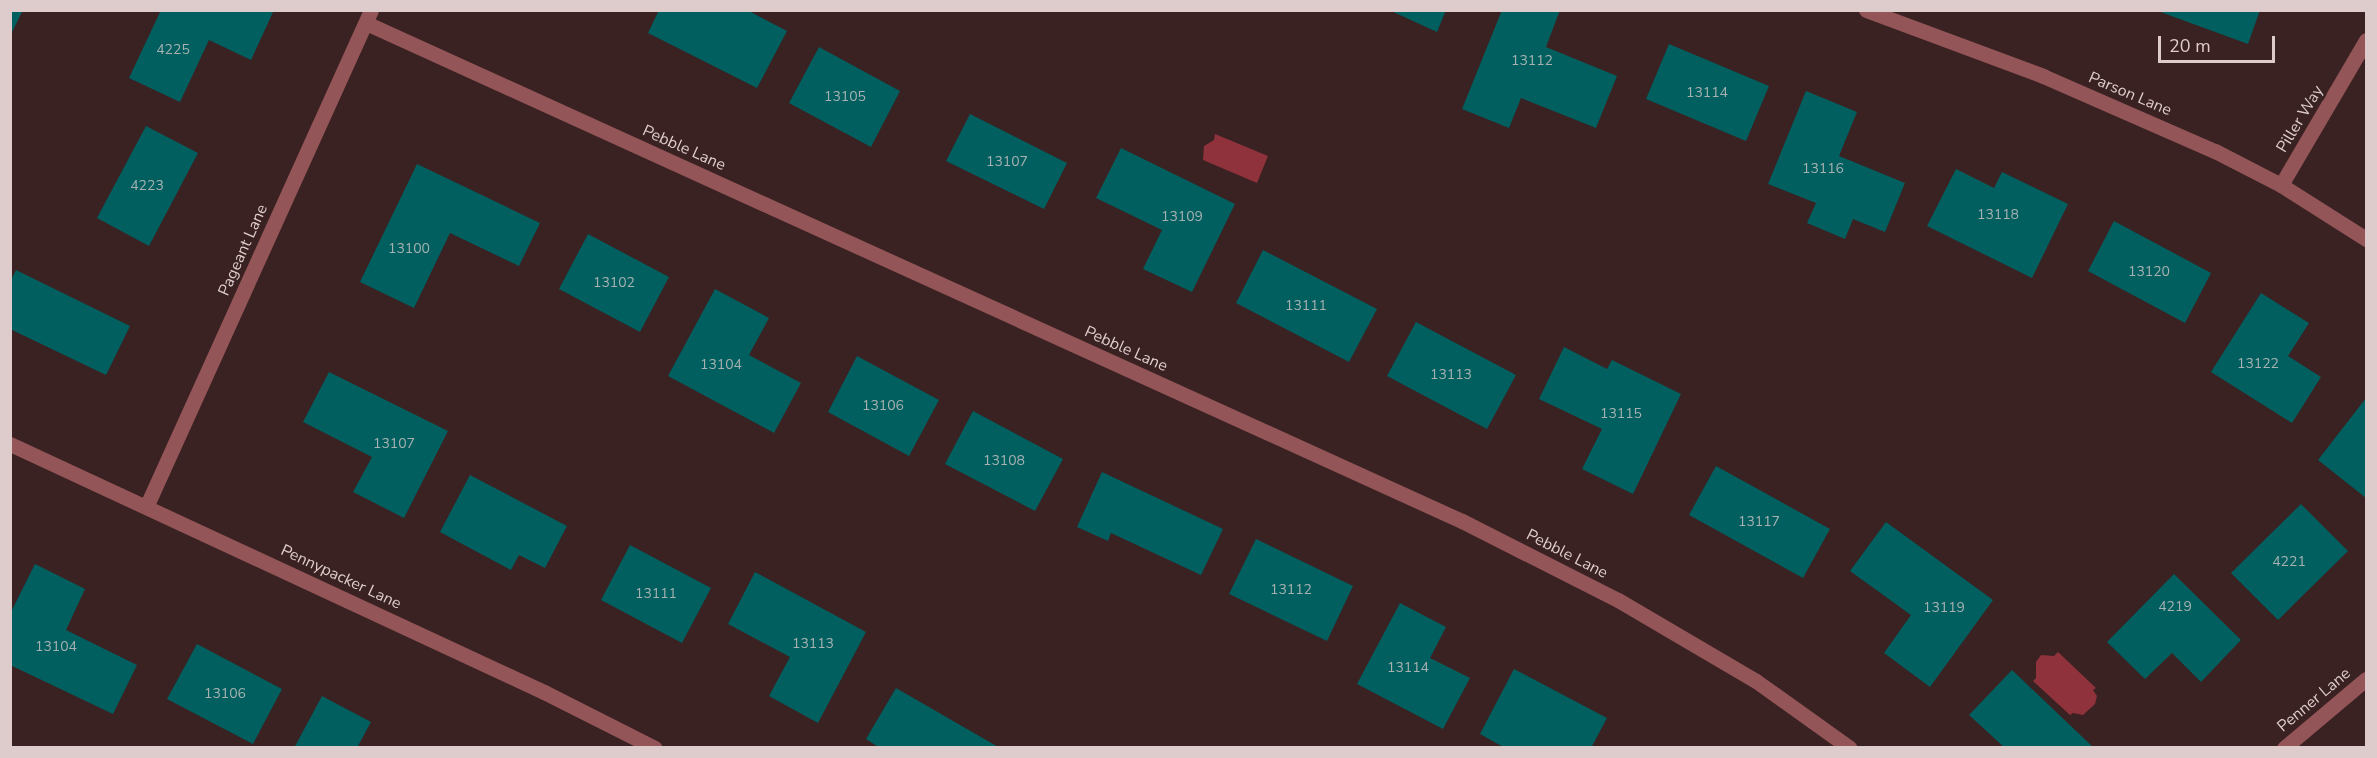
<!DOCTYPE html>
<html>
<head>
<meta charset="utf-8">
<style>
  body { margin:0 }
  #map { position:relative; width:2377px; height:758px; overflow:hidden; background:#3a2122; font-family:"Nunito Sans",sans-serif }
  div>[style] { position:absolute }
  .water>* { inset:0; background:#8f323b }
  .building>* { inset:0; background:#015f5f }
  .minor>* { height:15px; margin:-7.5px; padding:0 7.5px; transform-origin:7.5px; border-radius:7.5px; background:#935557 }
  span { translate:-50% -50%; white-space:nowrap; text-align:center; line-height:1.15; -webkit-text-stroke:5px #3a2122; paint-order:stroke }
  .number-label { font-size:14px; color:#a7b1b1 }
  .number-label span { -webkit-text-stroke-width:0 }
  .street-label { font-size:16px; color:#decccc }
  .frame { position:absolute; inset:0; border:12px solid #decccc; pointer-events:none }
  .scale { position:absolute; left:2158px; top:36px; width:117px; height:27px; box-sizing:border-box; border:3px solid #decccc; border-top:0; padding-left:8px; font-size:18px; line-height:21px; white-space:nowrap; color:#decccc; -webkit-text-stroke:4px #3a2122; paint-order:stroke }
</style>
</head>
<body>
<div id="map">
  <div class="water">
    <i style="clip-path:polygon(1215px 134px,1268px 156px,1257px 183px,1203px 160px,1204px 146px,1214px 140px)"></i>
    <i style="clip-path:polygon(2058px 652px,2096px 688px,2093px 690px,2097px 696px,2095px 704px,2083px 715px,2073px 713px,2070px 715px,2033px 681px,2036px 678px,2036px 662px,2041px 655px,2054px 656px)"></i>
  </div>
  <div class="building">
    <i style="clip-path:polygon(10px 10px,23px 10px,10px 36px)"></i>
    <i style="clip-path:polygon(161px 10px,274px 10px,251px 60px,209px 40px,180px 102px,129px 78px)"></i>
    <i style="clip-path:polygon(659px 10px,747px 10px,787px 31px,757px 88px,648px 33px)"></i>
    <i style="clip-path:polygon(1389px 10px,1446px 10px,1437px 32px)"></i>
    <i style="clip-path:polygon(1502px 10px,1560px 10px,1546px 47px,1617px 76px,1596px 128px,1521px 98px,1509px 128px,1462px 109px)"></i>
    <i style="clip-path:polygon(2155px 10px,2260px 10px,2248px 44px)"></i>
    <i style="clip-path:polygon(1669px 44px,1769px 86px,1746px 141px,1646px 99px)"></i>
    <i style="clip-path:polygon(819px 47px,900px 91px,871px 147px,789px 103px)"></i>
    <i style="clip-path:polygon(1806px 91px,1857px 112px,1839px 156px,1905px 183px,1885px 232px,1853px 219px,1845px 239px,1807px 223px,1816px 203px,1768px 184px)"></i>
    <i style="clip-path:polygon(970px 114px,1067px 163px,1044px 209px,946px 161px)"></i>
    <i style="clip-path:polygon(146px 126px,198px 153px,149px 246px,97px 218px)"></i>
    <i style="clip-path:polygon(1121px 148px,1235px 204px,1192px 292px,1143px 269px,1162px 230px,1096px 198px)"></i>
    <i style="clip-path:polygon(417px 164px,540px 223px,519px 266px,450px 233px,414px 308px,360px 282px)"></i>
    <i style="clip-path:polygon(1956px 169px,1994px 188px,2002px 172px,2068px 204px,2032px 278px,1927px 226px)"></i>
    <i style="clip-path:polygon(2114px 221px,2211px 273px,2185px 323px,2088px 271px)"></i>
    <i style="clip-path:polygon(588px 234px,669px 277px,640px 332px,559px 289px)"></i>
    <i style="clip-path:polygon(1263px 250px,1377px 309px,1349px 362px,1236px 303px)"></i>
    <i style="clip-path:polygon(16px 270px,130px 326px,106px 375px,10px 329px,10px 282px)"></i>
    <i style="clip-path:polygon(715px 289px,769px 318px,749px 355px,801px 383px,774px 433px,668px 376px)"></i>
    <i style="clip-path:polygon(2261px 293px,2309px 323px,2288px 356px,2321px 377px,2292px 423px,2211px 372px)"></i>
    <i style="clip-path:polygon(1416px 322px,1516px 375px,1487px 429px,1387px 376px)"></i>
    <i style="clip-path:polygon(1564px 347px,1607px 369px,1612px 360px,1681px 394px,1633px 494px,1582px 469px,1602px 429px,1539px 399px)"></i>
    <i style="clip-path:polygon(857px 356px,939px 400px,909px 456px,828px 412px)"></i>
    <i style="clip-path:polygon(329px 372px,448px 431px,404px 518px,353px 492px,372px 457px,303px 422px)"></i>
    <i style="clip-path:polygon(2366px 398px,2366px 498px,2318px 460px)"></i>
    <i style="clip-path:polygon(973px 411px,1063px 459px,1035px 511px,945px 464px)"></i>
    <i style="clip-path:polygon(1716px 466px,1830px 529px,1803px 578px,1689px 515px)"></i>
    <i style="clip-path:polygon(1102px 472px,1223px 529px,1201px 575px,1111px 533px,1108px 541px,1077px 527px)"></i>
    <i style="clip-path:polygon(470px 475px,567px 526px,545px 568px,519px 555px,511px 570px,440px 532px)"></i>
    <i style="clip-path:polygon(2301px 504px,2348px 551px,2278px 620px,2231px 573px)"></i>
    <i style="clip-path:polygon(1886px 522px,1993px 600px,1930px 687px,1884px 653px,1911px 615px,1850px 571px)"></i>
    <i style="clip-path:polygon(1256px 539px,1353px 586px,1327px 641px,1229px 594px)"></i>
    <i style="clip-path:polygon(630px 545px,711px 588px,682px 643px,601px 600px)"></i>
    <i style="clip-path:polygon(35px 564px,85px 589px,66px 630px,137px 665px,113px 714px,10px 665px,10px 614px)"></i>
    <i style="clip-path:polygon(755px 572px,866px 632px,818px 723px,769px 696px,790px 657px,728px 624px)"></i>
    <i style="clip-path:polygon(2174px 574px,2241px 640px,2201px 682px,2172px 653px,2145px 679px,2107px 642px)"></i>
    <i style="clip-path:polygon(1400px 603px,1446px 627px,1430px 658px,1470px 678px,1443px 729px,1357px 684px)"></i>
    <i style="clip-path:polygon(197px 644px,282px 689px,253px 744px,167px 699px)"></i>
    <i style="clip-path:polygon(1514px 669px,1607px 718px,1591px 748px,1505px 748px,1480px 734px)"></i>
    <i style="clip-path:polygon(2012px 670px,2094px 748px,2005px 748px,1969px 715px)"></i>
    <i style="clip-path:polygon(896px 688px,1000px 748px,880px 748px,866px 739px)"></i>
    <i style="clip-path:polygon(322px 696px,371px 722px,357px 748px,294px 748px)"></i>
  </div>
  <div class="minor">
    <i style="left:1866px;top:10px;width:189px;rotate:20.4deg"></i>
    <i style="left:2043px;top:76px;width:188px;rotate:23.6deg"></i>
    <i style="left:2215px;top:151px;width:74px;rotate:27.3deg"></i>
    <i style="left:2281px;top:185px;width:101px;rotate:32.4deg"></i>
    <i style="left:366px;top:23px;width:1204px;rotate:24.44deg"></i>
    <i style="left:1462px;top:521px;width:175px;rotate:26.9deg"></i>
    <i style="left:1618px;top:600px;width:160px;rotate:30.4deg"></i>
    <i style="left:1756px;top:681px;width:115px;rotate:35.5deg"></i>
    <i style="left:2281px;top:185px;width:168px;rotate:-59.6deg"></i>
    <i style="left:10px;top:444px;width:589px;rotate:24.91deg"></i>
    <i style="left:544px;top:692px;width:124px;rotate:26.8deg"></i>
    <i style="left:147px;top:505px;width:543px;rotate:-65.65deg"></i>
    <i style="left:2284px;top:748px;width:107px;rotate:-40.1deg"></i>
  </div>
  <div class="number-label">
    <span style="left:173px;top:50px">4225</span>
    <span style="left:1532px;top:61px">13112</span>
    <span style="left:1707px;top:93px">13114</span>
    <span style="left:845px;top:97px">13105</span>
    <span style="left:1007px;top:162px">13107</span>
    <span style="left:1823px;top:169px">13116</span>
    <span style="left:147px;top:186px">4223</span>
    <span style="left:1998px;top:215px">13118</span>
    <span style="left:1182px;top:217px">13109</span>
    <span style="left:409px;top:249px">13100</span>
    <span style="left:2149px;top:272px">13120</span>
    <span style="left:614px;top:283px">13102</span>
    <span style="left:1306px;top:306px">13111</span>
    <span style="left:2258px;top:364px">13122</span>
    <span style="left:721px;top:365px">13104</span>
    <span style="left:1451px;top:375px">13113</span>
    <span style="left:883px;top:406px">13106</span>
    <span style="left:1621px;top:414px">13115</span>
    <span style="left:394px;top:444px">13107</span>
    <span style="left:1004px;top:461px">13108</span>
    <span style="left:1759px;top:522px">13117</span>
    <span style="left:2289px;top:562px">4221</span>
    <span style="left:1291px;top:590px">13112</span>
    <span style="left:656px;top:594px">13111</span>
    <span style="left:2175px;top:607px">4219</span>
    <span style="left:1944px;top:608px">13119</span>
    <span style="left:813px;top:644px">13113</span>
    <span style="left:56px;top:647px">13104</span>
    <span style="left:1408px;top:668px">13114</span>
    <span style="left:225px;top:694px">13106</span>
  </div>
  <div class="street-label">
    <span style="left:2130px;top:94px;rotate:23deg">Parson Lane</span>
    <span style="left:2300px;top:119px;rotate:-59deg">Piller Way</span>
    <span style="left:684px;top:148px;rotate:24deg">Pebble Lane</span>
    <span style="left:243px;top:250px;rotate:-66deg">Pageant Lane</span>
    <span style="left:1126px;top:349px;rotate:24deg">Pebble Lane</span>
    <span style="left:1567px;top:554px;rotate:27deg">Pebble Lane</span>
    <span style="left:341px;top:577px;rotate:25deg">Pennypacker Lane</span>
    <span style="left:2314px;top:700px;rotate:-40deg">Penner Lane</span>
  </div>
  <div class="frame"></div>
  <div class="scale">20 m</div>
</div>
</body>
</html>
